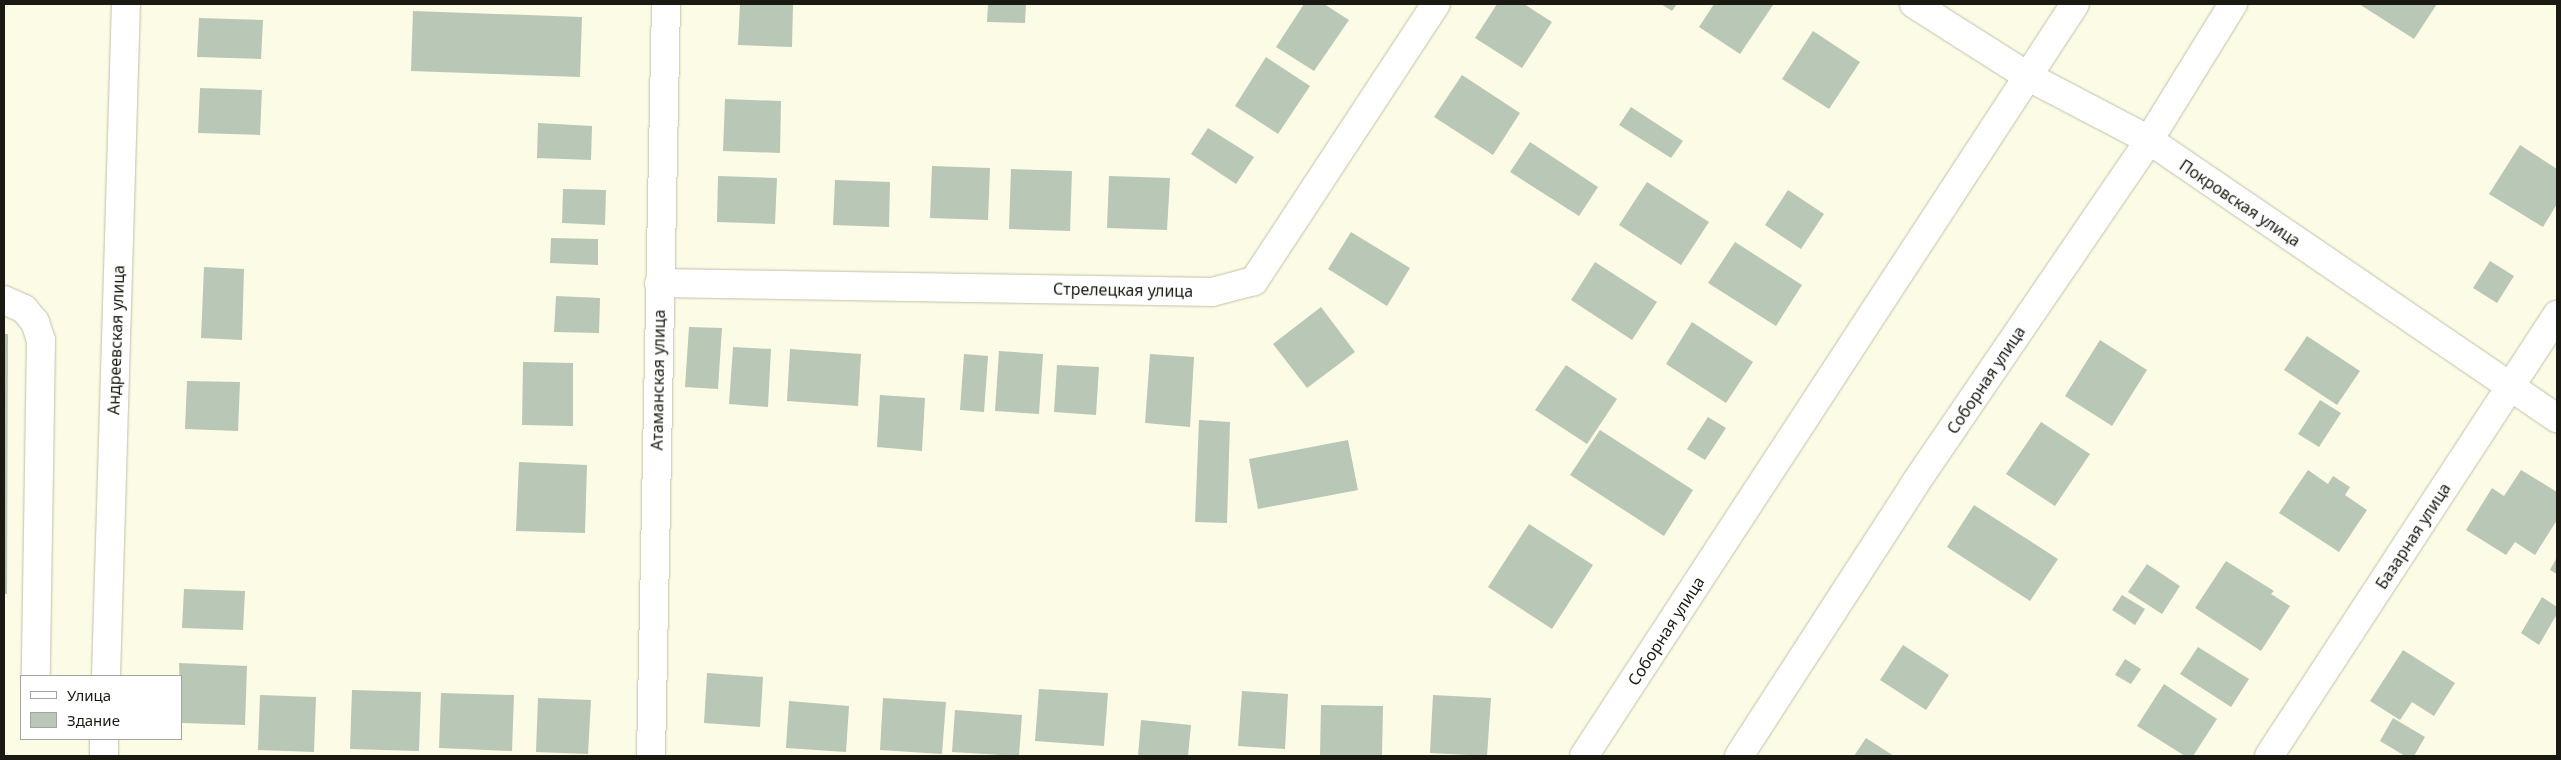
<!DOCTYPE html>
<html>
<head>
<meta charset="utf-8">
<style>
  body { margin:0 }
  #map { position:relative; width:2561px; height:760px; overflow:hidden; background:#fcfce6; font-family:"Noto Sans",sans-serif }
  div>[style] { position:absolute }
  .building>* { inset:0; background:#b9c7b6 }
  .roads { filter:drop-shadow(0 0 1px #c1c0ab) drop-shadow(0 0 1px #c1c0ab) }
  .minor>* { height:28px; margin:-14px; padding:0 14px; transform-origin:14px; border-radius:14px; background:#fff }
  span { translate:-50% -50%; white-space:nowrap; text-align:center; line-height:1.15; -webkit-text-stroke:5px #fff; paint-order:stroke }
  .street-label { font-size:16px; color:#1a1a12 }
  .frame { position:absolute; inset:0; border:5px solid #1a1a12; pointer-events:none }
  .legend { position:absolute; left:20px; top:675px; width:162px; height:65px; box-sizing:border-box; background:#fff; border:1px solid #a3a3a0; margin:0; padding:6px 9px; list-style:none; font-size:15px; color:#1a1a12 }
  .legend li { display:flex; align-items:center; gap:10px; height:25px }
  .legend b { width:25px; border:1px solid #a3a3a0 }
</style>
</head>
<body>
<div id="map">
  <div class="building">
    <i style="clip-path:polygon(740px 4px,793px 4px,792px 47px,738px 45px)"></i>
    <i style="clip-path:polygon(988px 4px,1026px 4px,1025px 23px,987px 22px)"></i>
    <i style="clip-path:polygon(1304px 4px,1324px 4px,1349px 20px,1314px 71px,1276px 47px)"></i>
    <i style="clip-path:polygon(1497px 4px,1524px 4px,1552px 22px,1522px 68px,1475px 38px)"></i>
    <i style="clip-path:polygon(1661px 4px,1677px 4px,1672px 11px)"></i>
    <i style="clip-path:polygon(1714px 4px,1771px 4px,1773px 5px,1740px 54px,1699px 27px)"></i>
    <i style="clip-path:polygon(2359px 4px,2437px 4px,2414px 39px)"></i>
    <i style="clip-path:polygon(413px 11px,582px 17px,580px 77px,411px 71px)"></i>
    <i style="clip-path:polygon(199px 18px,263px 20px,261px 59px,197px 57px)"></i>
    <i style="clip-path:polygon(1813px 31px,1860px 62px,1829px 109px,1782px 79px)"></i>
    <i style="clip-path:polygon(1266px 57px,1310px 86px,1278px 134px,1235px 106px)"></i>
    <i style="clip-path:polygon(1462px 75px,1520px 113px,1493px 155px,1434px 117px)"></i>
    <i style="clip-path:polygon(200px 88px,262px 90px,260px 135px,198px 133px)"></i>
    <i style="clip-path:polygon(725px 99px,781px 101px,780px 153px,723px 151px)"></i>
    <i style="clip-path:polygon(1631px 107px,1683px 141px,1671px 158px,1619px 125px)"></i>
    <i style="clip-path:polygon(538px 123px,592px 126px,591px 160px,537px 158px)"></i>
    <i style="clip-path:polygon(1208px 128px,1254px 157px,1236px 184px,1191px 154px)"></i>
    <i style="clip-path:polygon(1530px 142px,1598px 187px,1579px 216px,1510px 172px)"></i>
    <i style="clip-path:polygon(2520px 145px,2557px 169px,2557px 204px,2543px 227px,2489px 194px)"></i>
    <i style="clip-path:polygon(932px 166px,990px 168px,988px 220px,930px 218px)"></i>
    <i style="clip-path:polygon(1011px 169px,1072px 171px,1070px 231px,1009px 229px)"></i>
    <i style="clip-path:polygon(718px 176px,777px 178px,775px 224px,717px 222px)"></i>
    <i style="clip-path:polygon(1109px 176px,1170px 178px,1167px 230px,1107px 228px)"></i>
    <i style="clip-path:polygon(835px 180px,890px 182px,889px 227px,833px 225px)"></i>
    <i style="clip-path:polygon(1647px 182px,1709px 222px,1681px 265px,1619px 225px)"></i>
    <i style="clip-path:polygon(563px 189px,606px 190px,605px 225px,562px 223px)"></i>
    <i style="clip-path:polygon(1788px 190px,1824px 214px,1801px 249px,1765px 225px)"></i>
    <i style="clip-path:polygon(1351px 232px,1410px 268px,1387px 306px,1328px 269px)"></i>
    <i style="clip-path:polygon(551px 238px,598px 239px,598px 265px,550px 263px)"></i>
    <i style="clip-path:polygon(1735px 242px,1802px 285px,1776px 326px,1708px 283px)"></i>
    <i style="clip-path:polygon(2490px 261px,2514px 276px,2497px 303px,2473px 288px)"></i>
    <i style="clip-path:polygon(1595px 262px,1657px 302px,1632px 340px,1571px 300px)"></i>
    <i style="clip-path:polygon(204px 267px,244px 269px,242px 340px,201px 338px)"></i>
    <i style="clip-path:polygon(556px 296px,600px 298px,599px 333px,554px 332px)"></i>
    <i style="clip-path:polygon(1321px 307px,1355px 352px,1307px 388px,1273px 344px)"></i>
    <i style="clip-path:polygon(1692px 322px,1753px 362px,1726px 403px,1666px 364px)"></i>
    <i style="clip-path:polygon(689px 327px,722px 328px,718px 389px,685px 387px)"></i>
    <i style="clip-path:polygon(4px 334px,8px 334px,7px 594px,4px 594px)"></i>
    <i style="clip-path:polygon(2307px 336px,2360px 371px,2337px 405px,2284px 370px)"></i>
    <i style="clip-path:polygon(2100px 340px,2147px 370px,2112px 426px,2065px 396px)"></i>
    <i style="clip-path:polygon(733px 347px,771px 349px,768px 407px,729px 404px)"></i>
    <i style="clip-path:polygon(790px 349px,861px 354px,858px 406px,787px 401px)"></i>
    <i style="clip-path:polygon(999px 351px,1043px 354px,1039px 414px,995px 411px)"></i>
    <i style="clip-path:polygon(964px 354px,988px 356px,984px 412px,960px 410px)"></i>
    <i style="clip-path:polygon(1150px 354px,1194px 357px,1190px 427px,1145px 423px)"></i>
    <i style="clip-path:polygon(523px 362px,573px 363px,573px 426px,522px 425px)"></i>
    <i style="clip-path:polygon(1057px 365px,1099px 367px,1096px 415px,1054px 412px)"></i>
    <i style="clip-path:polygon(1566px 365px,1617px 399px,1587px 444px,1535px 410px)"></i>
    <i style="clip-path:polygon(187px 381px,240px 382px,238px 431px,185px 429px)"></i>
    <i style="clip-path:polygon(880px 395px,925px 398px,922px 451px,877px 447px)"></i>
    <i style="clip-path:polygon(2320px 400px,2341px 413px,2319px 447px,2298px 434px)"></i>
    <i style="clip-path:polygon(1708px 417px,1726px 428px,1705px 460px,1687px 449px)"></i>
    <i style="clip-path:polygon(1199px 420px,1230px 422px,1227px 523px,1195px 522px)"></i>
    <i style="clip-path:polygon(2041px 422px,2090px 454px,2055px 506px,2006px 474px)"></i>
    <i style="clip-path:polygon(1600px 430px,1693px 490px,1664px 536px,1570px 475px)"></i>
    <i style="clip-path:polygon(1348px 440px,1358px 490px,1258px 509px,1249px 459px)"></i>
    <i style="clip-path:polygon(519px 462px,587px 465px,585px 533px,516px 531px)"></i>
    <i style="clip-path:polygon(2308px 470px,2328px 484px,2333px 476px,2350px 487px,2345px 495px,2367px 510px,2339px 552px,2279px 513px)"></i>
    <i style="clip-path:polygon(2521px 470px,2557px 492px,2557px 520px,2535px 555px,2515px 542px,2506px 555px,2466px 530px,2492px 488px,2504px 496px)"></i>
    <i style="clip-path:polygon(1974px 505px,2058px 559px,2030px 601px,1947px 547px)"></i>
    <i style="clip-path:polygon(1529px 524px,1593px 565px,1552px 629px,1488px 587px)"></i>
    <i style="clip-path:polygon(2557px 557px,2557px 574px,2550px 570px)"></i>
    <i style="clip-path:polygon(2226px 561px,2274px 591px,2271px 594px,2290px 606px,2261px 651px,2195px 608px)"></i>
    <i style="clip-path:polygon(2147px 564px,2180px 586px,2162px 614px,2128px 592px)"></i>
    <i style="clip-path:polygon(184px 589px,245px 591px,243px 630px,182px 628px)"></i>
    <i style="clip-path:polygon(2122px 595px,2145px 609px,2135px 625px,2112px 610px)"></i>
    <i style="clip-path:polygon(2542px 597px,2557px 607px,2557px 614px,2539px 645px,2521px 633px)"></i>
    <i style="clip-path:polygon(1903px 645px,1949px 675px,1926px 710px,1880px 680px)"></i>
    <i style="clip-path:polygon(2198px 647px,2249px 679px,2231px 707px,2180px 674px)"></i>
    <i style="clip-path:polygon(2403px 650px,2455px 683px,2434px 716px,2412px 702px,2400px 720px,2370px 701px)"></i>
    <i style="clip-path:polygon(2125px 659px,2141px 669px,2131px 684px,2115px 675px)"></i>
    <i style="clip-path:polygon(179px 663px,247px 666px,245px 725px,181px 723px)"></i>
    <i style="clip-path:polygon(707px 673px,763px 677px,760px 727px,704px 723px)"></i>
    <i style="clip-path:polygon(2164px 684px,2217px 719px,2193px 756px,2185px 756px,2137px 726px)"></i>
    <i style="clip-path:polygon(1039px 689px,1108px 693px,1104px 746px,1035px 741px)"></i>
    <i style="clip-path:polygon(352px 690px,421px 692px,419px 751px,350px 749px)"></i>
    <i style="clip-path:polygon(1242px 691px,1288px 694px,1285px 749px,1238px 746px)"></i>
    <i style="clip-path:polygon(441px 693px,514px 695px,512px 751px,439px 748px)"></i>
    <i style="clip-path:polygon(260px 695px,316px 697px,314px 752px,258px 750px)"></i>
    <i style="clip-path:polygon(1433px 695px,1491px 698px,1487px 756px,1430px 753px)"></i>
    <i style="clip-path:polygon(538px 698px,591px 700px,588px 754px,536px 752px)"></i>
    <i style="clip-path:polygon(883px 698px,946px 702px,942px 754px,880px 750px)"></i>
    <i style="clip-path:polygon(789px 701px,849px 706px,846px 752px,786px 748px)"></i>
    <i style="clip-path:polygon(1321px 705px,1383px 706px,1382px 756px,1320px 756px)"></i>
    <i style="clip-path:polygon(955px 710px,1022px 715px,1019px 756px,952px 752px)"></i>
    <i style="clip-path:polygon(2393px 718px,2425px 737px,2414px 756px,2405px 756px,2380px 741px)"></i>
    <i style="clip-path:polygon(1141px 720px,1191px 725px,1188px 756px,1138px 756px)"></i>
    <i style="clip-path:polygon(1866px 738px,1894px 756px,1854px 756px)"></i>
  </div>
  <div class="roads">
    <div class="minor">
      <i style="left:1914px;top:4px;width:136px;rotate:32.4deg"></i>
      <i style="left:2029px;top:77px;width:136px;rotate:27.7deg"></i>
      <i style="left:2149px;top:140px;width:494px;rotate:34.3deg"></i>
      <i style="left:659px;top:283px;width:553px;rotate:0.93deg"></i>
      <i style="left:1212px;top:292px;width:43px;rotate:-14.7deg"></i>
      <i style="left:1254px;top:281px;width:331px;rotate:-56.7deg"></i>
      <i style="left:4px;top:300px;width:22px;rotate:24deg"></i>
      <i style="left:24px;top:309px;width:17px;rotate:50deg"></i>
      <i style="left:35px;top:322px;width:19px;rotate:72deg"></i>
      <i style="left:41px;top:340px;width:336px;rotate:90.9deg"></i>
      <i style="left:106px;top:676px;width:672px;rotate:-88.3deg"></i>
      <i style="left:104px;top:756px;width:17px;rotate:-90deg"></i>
      <i style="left:651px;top:756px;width:752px;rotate:-88.86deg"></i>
      <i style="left:1584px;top:756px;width:898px;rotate:-56.86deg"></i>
      <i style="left:1739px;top:756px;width:323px;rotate:-57.1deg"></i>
      <i style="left:1914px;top:485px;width:417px;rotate:-55.7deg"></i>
      <i style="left:2149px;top:140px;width:160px;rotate:-58.3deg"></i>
      <i style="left:2269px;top:756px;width:527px;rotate:-56.85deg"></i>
    </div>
  </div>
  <div class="street-label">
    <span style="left:2240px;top:203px;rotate:34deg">Покровская улица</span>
    <span style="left:1123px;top:290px;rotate:1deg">Стрелецкая улица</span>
    <span style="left:116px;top:340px;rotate:-88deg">Андреевская улица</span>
    <span style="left:658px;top:380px;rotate:-89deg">Атаманская улица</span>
    <span style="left:1986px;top:380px;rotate:-56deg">Соборная улица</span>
    <span style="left:2413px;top:536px;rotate:-57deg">Базарная улица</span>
    <span style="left:1666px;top:631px;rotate:-57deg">Соборная улица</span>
  </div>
  <div class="frame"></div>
  <ul class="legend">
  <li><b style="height:6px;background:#fff"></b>Улица</li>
  <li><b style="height:14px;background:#b9c7b6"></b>Здание</li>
  </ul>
</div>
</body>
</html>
